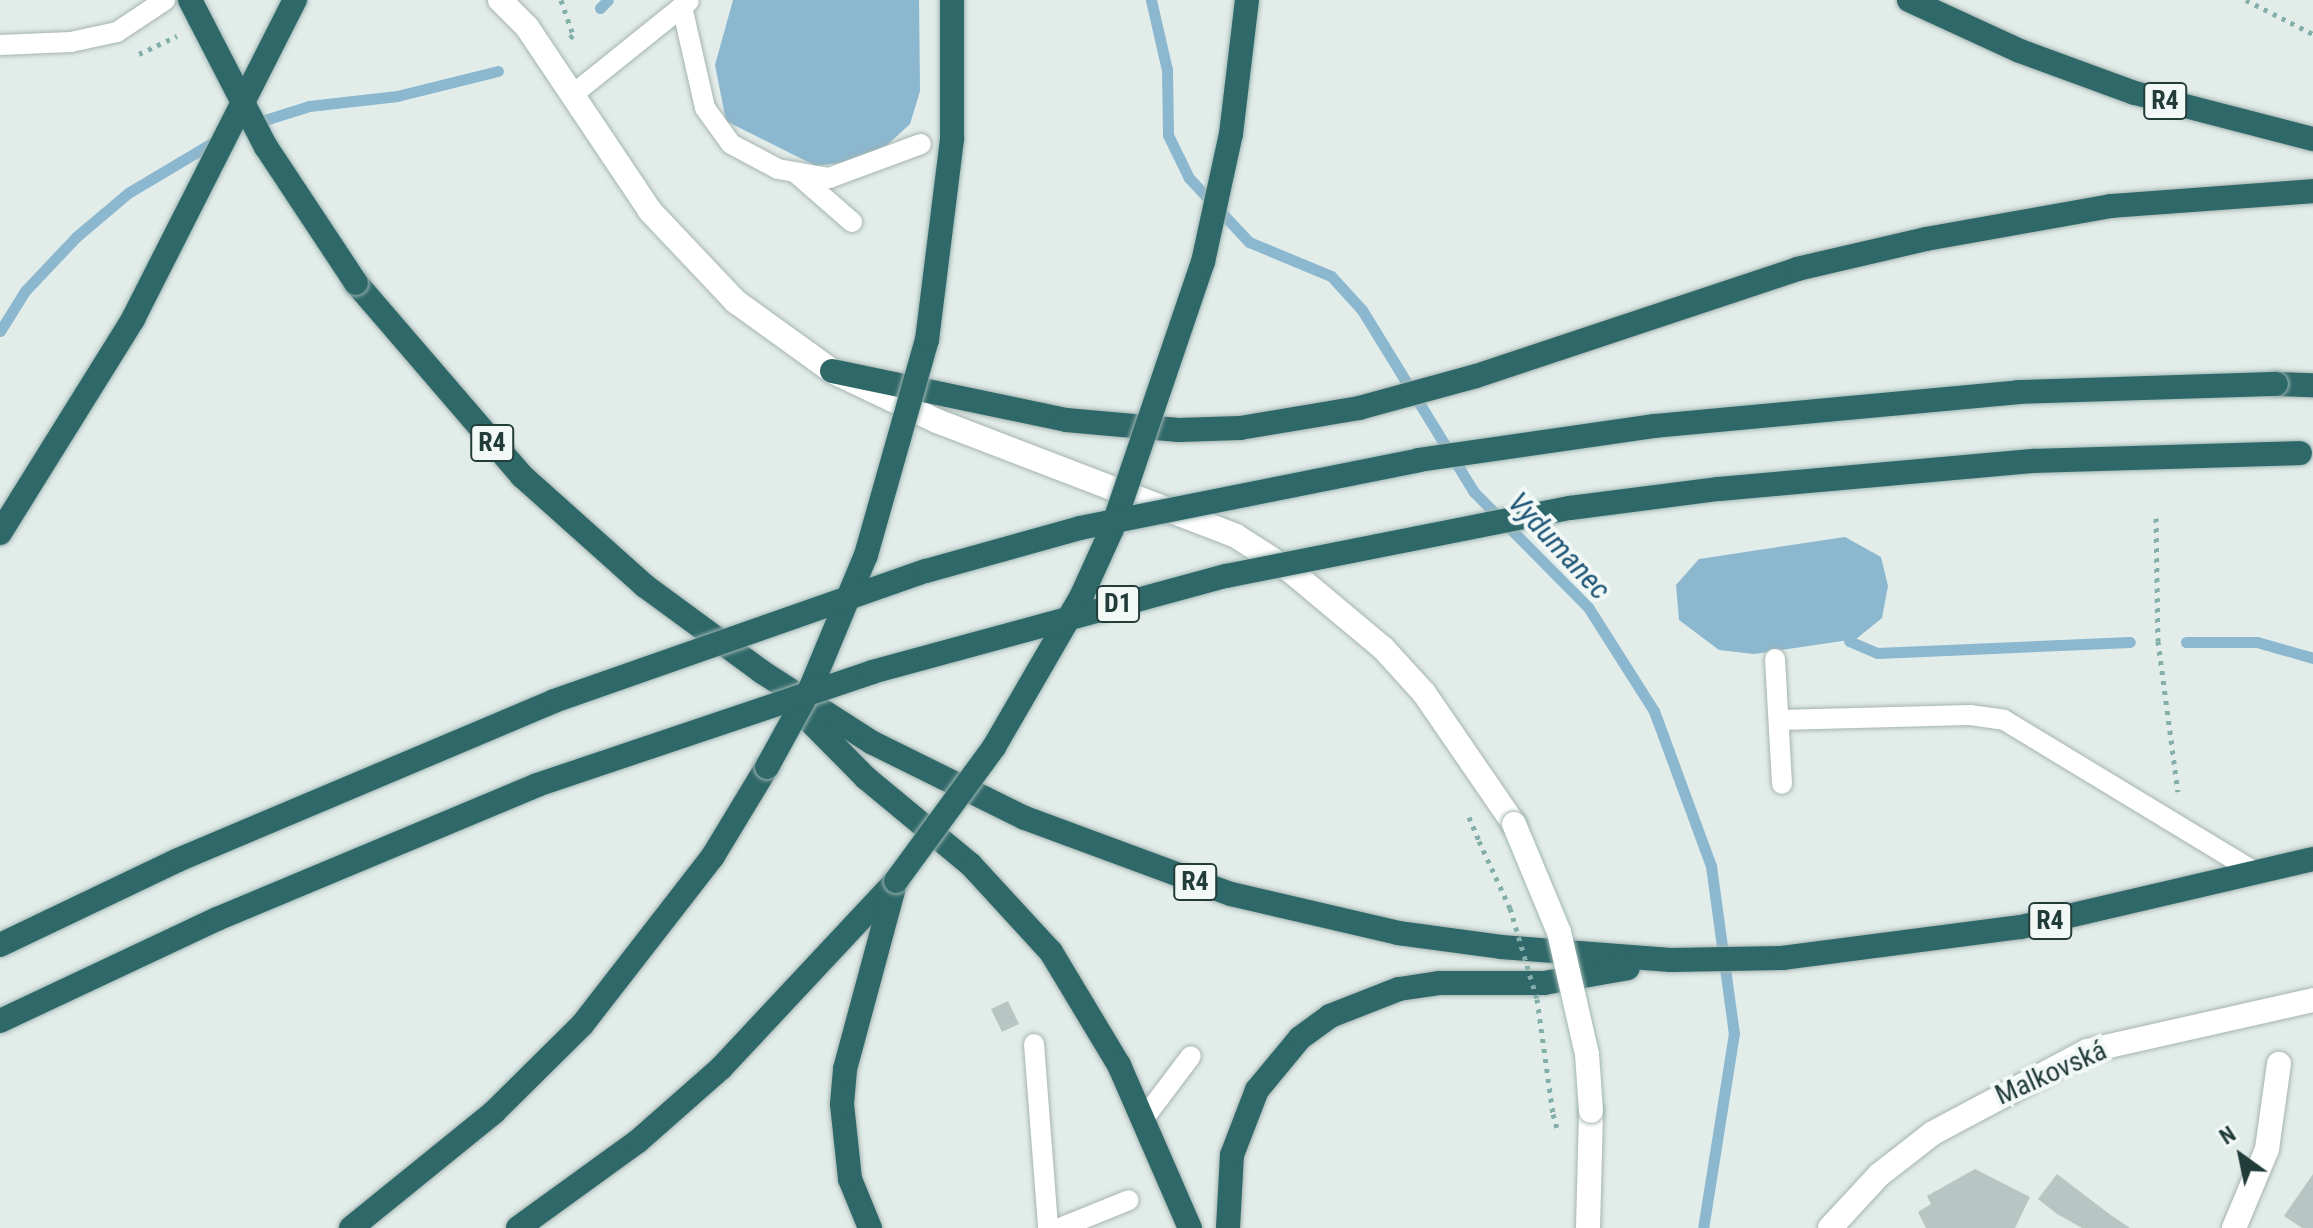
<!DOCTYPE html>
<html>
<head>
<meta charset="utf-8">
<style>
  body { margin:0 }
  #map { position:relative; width:2313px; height:1228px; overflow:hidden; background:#e2ece9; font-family:"Roboto Condensed",sans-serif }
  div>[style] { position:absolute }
  .water>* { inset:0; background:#8bb7cf }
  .stream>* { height:11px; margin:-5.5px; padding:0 5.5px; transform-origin:5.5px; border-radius:5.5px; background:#8bb7cf }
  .building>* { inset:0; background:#b7c6c3 }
  .path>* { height:5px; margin-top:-2.5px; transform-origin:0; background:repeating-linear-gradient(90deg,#83afaa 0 4px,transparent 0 10px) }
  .roads { filter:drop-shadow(0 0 2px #a5b4b1) drop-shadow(0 0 2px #a5b4b1) }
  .service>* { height:20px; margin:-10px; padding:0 10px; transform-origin:10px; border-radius:10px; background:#fff }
  .minor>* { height:24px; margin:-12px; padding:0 12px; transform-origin:12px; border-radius:12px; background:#fff }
  .secondary>* { height:24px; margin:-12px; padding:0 12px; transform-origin:12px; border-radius:12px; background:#fff }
  .motorway>* { height:24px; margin:-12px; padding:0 12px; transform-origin:12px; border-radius:12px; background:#2f6868 }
  .path-bridge>* { height:5px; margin-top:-2.5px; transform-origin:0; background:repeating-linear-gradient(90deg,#83afaa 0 4px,transparent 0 10px) }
  .bridges { filter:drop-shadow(0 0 2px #a0b7b4) drop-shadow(0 0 2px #a0b7b4) }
  .secondary-bridge>* { height:24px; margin:-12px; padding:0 12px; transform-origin:12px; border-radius:12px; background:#fff }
  .motorway-bridge>* { height:24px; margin:-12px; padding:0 12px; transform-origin:12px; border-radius:12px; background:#2f6868 }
  span { translate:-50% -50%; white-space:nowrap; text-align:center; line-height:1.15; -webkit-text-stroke:8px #f2f8f6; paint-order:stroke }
  .shield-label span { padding:2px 6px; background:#f2f8f6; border:2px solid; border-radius:6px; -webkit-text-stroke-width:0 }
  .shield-label { font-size:26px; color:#223c3a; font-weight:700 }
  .street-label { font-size:28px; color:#223c3a }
  .water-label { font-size:30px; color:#1e5677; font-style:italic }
  .north { position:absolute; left:2201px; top:1116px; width:80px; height:80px; -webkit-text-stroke:6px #f2f8f6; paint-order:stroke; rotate:327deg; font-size:22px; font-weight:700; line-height:32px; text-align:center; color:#223c3a }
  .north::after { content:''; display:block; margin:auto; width:28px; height:36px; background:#223c3a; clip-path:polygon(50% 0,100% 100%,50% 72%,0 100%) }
</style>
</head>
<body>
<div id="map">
  <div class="water">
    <i style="clip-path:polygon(733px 0,919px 0,920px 91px,910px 124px,885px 147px,853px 161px,816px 166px,726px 121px,715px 65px)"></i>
    <i style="clip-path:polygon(1845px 537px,1881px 557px,1888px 586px,1882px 618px,1856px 639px,1754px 654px,1719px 650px,1679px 620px,1676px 585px,1699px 559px)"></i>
  </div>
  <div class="stream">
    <i style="left:1151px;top:0;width:72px;rotate:77.1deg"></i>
    <i style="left:1167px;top:70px;width:65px;rotate:89.1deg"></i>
    <i style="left:1168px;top:135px;width:48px;rotate:64deg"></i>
    <i style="left:1189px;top:178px;width:88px;rotate:46.8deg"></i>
    <i style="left:1249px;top:242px;width:89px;rotate:22.5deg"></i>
    <i style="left:1331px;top:276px;width:46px;rotate:47.6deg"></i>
    <i style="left:1362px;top:310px;width:214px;rotate:58.4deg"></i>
    <i style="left:1474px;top:492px;width:162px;rotate:45.3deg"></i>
    <i style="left:1588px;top:607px;width:123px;rotate:57.6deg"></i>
    <i style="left:1654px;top:711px;width:165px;rotate:69.8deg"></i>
    <i style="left:1711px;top:866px;width:169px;rotate:82.2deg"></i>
    <i style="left:1734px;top:1033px;width:197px;rotate:99deg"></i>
    <i style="left:600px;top:8px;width:11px;rotate:-45deg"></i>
    <i style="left:252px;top:124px;width:60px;rotate:-17.5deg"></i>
    <i style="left:309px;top:106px;width:89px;rotate:-6.5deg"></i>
    <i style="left:397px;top:96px;width:104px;rotate:-13.9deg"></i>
    <i style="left:0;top:331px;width:47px;rotate:-58deg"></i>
    <i style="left:25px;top:291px;width:74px;rotate:-46.6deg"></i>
    <i style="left:76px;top:237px;width:68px;rotate:-40.2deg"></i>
    <i style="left:128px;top:193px;width:109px;rotate:-30.8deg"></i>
    <i style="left:1849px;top:641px;width:30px;rotate:23deg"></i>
    <i style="left:1877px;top:653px;width:253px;rotate:-2.5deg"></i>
    <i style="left:2186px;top:642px;width:71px"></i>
    <i style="left:2257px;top:642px;width:58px;rotate:15.9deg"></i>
  </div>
  <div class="building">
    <i style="clip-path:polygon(1008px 1001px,1019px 1024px,1002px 1032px,991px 1009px)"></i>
    <i style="clip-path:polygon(1975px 1169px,2030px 1197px,2015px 1228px,1926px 1228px,1918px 1212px,1931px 1204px,1927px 1196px)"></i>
    <i style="clip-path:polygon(2057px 1174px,2108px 1213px,2130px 1228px,2082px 1228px,2057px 1214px,2038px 1199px)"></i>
    <i style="clip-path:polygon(2313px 1174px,2313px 1228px,2302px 1228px,2284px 1216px)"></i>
  </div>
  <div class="path">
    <i style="left:561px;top:0;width:37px;rotate:71deg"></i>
    <i style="left:573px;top:35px;width:6px;rotate:135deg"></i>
    <i style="left:2246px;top:0;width:75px;rotate:26.9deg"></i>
    <i style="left:139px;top:54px;width:42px;rotate:-25.3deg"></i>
    <i style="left:2156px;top:518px;width:123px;rotate:89.1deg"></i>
    <i style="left:2158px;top:641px;width:152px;rotate:82.5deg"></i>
    <i style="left:1469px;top:817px;width:26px;rotate:67deg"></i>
    <i style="left:1553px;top:1114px;width:19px;rotate:74deg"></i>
  </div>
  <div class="roads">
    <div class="service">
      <i style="left:683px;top:11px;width:99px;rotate:77.2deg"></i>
      <i style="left:705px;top:108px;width:44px;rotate:54.2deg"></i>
      <i style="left:731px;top:144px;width:53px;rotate:28deg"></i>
      <i style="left:778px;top:169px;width:52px;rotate:10deg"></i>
      <i style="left:829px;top:178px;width:98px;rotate:-20.3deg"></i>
      <i style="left:0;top:45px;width:71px;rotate:-2.4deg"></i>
      <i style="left:71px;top:42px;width:47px;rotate:-12.3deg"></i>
      <i style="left:117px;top:32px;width:58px;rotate:-33.7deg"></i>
      <i style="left:571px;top:96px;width:151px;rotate:-38.8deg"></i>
      <i style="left:797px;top:174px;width:73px;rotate:41.1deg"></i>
      <i style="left:1775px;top:659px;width:125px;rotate:86.8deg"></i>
      <i style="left:1780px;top:720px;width:190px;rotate:-1.5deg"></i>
      <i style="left:1970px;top:715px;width:34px;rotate:8deg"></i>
      <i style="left:2004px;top:720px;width:296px;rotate:31.2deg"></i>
      <i style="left:1034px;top:1044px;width:185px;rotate:85.6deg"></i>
      <i style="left:1145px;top:1117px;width:76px;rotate:-53deg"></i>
      <i style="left:1060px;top:1228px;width:74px;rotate:-22.1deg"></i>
    </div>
    <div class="minor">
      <i style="left:1830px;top:1228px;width:72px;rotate:-47.2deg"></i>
      <i style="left:1879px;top:1175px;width:68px;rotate:-37.9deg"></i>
      <i style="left:1933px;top:1133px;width:174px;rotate:-28deg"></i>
      <i style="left:2087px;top:1051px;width:232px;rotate:-12.7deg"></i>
      <i style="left:2234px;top:1228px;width:86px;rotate:-67.3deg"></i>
      <i style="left:2267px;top:1149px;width:86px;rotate:-82deg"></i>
    </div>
    <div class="secondary">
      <i style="left:500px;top:0;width:38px;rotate:45deg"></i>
      <i style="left:527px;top:27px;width:221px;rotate:56.2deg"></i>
      <i style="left:650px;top:211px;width:124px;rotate:46.6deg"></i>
      <i style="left:735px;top:301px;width:120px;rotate:35.8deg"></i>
      <i style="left:832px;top:371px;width:116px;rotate:25.5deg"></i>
      <i style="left:937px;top:421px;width:320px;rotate:21deg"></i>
      <i style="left:1236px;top:536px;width:67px;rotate:32.7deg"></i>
      <i style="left:1292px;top:572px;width:119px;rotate:39.9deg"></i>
      <i style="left:1383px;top:648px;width:61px;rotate:47.7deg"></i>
      <i style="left:1424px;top:693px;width:159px;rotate:55.5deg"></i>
      <i style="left:1588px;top:1228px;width:117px;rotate:-88.5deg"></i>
    </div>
    <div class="motorway">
      <i style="left:1909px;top:0;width:122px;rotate:24.7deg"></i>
      <i style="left:2020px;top:51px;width:122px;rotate:20.1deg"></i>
      <i style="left:2135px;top:93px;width:184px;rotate:14.5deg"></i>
      <i style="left:356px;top:283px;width:255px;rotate:49.3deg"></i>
      <i style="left:522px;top:476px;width:165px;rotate:41.8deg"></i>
      <i style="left:645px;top:586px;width:145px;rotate:36.3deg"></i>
      <i style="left:762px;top:672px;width:130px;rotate:32.7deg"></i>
      <i style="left:871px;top:742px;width:172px;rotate:26.3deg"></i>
      <i style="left:1025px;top:818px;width:220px;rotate:20.3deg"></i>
      <i style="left:1231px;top:894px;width:171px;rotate:13.1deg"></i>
      <i style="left:1398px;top:933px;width:104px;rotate:7.7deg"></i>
      <i style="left:1501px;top:947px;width:170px;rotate:4.4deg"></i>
      <i style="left:1671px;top:960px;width:111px;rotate:-1deg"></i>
      <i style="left:1782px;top:958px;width:241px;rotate:-7.4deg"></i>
      <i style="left:2021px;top:927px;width:300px;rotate:-13.1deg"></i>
      <i style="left:832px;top:371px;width:239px;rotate:11.8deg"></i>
      <i style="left:1066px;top:420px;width:113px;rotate:5.1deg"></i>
      <i style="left:1179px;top:430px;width:61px;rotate:-1.9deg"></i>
      <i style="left:1240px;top:428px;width:121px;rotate:-9.5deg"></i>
      <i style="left:1359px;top:408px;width:121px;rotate:-15.3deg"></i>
      <i style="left:1476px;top:376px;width:338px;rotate:-18.4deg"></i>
      <i style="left:1797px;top:269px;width:132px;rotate:-13.1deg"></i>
      <i style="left:1926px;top:239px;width:188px;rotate:-10.1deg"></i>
      <i style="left:2111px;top:206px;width:203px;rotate:-4.2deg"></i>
      <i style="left:2276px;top:384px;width:37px;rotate:2deg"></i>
      <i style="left:791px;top:702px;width:107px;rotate:45.4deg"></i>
      <i style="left:866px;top:778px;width:136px;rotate:39.6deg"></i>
      <i style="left:971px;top:865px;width:118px;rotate:47.4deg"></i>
      <i style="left:1051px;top:952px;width:132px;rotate:59deg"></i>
      <i style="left:1119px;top:1065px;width:178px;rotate:66.5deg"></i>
      <i style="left:351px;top:1228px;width:184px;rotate:-39deg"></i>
      <i style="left:494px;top:1112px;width:124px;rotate:-44.7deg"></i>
      <i style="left:582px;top:1025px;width:214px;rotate:-52.2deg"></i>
      <i style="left:713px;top:856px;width:104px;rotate:-58.8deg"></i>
      <i style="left:518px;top:1228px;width:147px;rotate:-35.9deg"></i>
      <i style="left:637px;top:1142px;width:112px;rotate:-41.4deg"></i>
      <i style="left:721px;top:1068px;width:256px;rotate:-46.9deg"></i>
      <i style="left:870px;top:1228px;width:53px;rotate:-112.2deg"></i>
      <i style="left:850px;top:1179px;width:75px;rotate:-96.1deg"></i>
      <i style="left:842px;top:1104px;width:35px;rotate:-85deg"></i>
      <i style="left:845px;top:1069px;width:188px;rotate:-74.9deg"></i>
      <i style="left:1228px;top:1228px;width:73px;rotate:-86.9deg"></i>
      <i style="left:1232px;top:1155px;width:70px;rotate:-69deg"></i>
      <i style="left:1257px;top:1090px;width:67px;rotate:-50.4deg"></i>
      <i style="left:1300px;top:1038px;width:37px;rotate:-36deg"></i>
      <i style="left:1330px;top:1016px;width:74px;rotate:-21.4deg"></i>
      <i style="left:1399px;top:989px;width:40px;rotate:-8.5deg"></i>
      <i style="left:1439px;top:983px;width:105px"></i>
      <i style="left:1544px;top:983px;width:85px;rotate:-10.1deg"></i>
    </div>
  </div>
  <div class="path-bridge">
    <i style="left:1479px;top:841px;width:74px;rotate:65.2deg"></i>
    <i style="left:1510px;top:908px;width:95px;rotate:73.5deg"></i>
    <i style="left:1537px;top:999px;width:116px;rotate:82.1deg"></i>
  </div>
  <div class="bridges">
    <div class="secondary-bridge">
      <i style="left:1514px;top:824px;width:117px;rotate:67.4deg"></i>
      <i style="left:1559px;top:932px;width:125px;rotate:77.1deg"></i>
      <i style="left:1587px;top:1054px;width:57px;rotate:86deg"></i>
    </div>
    <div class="motorway-bridge">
      <i style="left:190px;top:0;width:165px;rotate:62.7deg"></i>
      <i style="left:266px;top:147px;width:163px;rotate:56.5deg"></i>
      <i style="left:0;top:533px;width:252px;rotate:-58.1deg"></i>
      <i style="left:133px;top:319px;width:358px;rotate:-63.1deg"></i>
      <i style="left:767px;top:767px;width:91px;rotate:-61.2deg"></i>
      <i style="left:811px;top:687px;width:143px;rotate:-67.4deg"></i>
      <i style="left:866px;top:555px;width:223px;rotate:-74.2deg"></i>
      <i style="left:927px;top:340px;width:204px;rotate:-82.9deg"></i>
      <i style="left:952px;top:138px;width:138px;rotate:-90deg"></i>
      <i style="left:896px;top:881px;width:166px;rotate:-53.8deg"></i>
      <i style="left:994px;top:747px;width:176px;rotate:-59.9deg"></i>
      <i style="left:1082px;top:595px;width:72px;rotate:-65.6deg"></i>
      <i style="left:1112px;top:529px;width:282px;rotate:-71.2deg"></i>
      <i style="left:1203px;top:262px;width:131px;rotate:-77.7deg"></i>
      <i style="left:1231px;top:134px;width:135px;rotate:-83.2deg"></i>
      <i style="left:0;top:945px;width:197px;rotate:-25.5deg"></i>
      <i style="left:178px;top:860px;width:408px;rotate:-22.9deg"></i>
      <i style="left:554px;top:701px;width:394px;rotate:-19.3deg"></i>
      <i style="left:926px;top:571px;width:160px;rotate:-15.6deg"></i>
      <i style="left:1080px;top:528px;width:346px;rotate:-11.3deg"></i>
      <i style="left:1419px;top:460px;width:237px;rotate:-8.2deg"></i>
      <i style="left:1654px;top:426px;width:366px;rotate:-5.3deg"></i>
      <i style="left:2018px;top:392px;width:258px;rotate:-1.8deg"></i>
      <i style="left:0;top:1021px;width:240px;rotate:-25.2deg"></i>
      <i style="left:217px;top:919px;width:347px;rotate:-22.7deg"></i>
      <i style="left:537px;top:785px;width:354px;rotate:-18.6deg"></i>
      <i style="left:872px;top:672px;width:367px;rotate:-15.2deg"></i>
      <i style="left:1226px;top:576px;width:351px;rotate:-11.2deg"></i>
      <i style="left:1570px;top:508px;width:150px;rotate:-7.3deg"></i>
      <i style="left:1719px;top:489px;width:317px;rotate:-5.1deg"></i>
      <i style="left:2035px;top:461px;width:265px;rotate:-1.7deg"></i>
    </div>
  </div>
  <div class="shield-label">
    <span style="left:2165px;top:101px">R4</span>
    <span style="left:492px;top:443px">R4</span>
    <span style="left:1118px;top:604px">D1</span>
    <span style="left:1195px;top:882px">R4</span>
    <span style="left:2050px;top:921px">R4</span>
  </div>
  <div class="street-label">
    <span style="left:2051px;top:1073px;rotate:-24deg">Malkovská</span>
  </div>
  <div class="water-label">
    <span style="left:1559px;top:546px;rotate:47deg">Vydumanec</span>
  </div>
  <div class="north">N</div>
</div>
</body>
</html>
